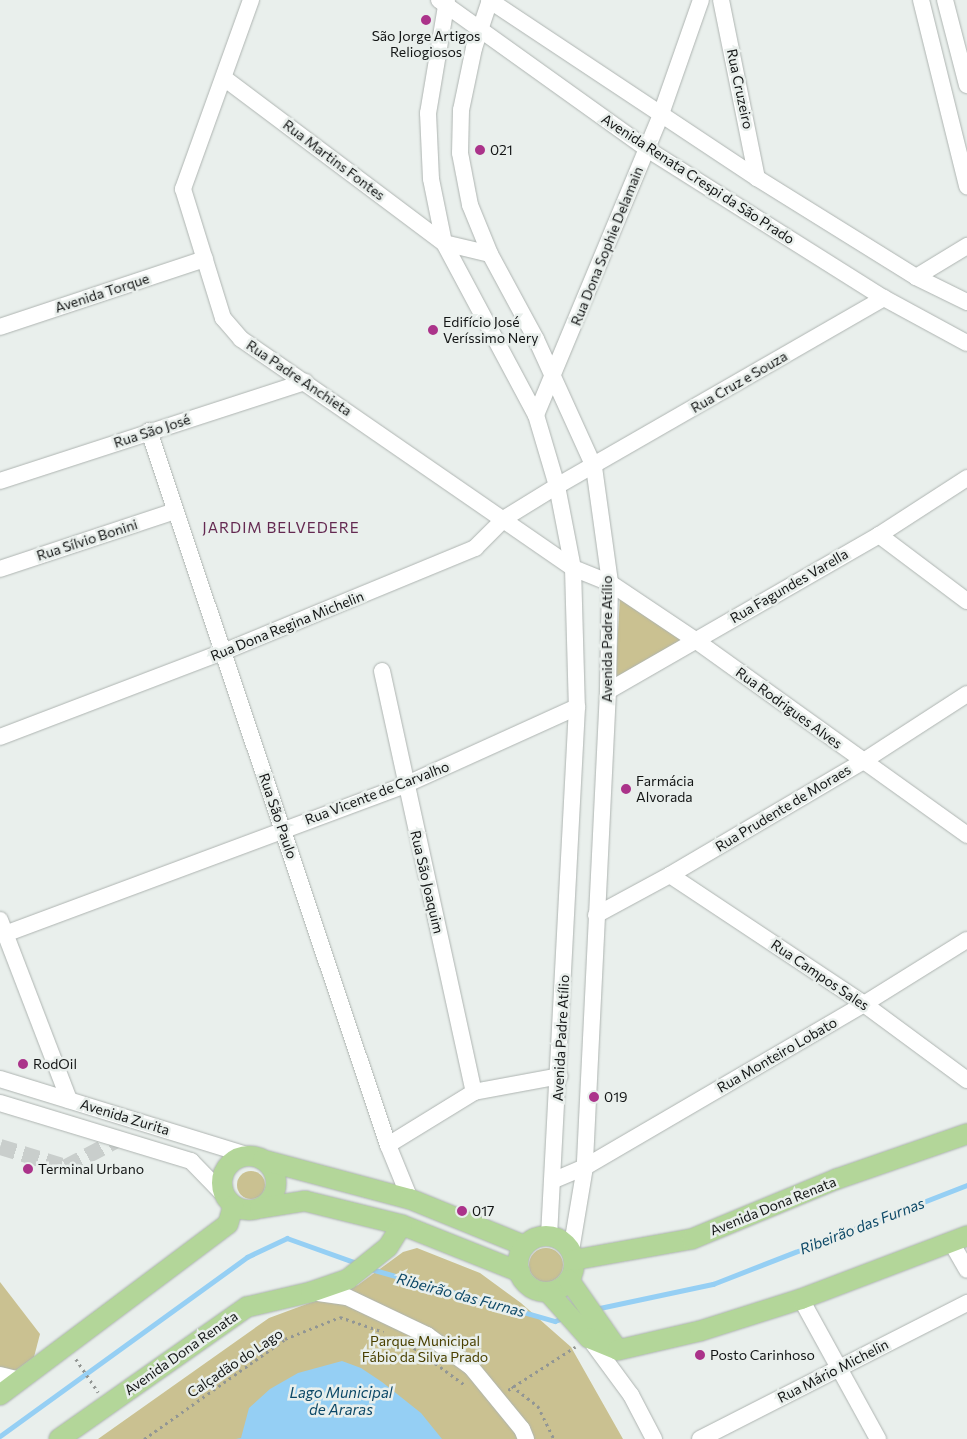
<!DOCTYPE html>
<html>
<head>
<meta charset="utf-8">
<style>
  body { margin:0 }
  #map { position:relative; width:967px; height:1439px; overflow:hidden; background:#e9efec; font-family:Commissioner,sans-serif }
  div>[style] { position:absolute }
  .green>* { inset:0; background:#cac191 }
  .round { border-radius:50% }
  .water>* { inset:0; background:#95cff4 }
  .stream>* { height:4.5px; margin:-2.25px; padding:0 2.25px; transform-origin:2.25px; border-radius:2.25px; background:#95cff4 }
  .minor-tunnel>* { height:16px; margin-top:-8px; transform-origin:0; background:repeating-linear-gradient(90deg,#c9cecc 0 16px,transparent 0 24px) }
  .path>* { height:2.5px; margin-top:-1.25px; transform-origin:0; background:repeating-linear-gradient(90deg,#929694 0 2.5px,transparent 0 6.5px) }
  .roads { filter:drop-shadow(0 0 1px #aeb4b1) drop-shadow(0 0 1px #aeb4b1) }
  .minor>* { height:16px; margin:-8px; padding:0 8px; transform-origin:8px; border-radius:8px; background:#fff }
  .major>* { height:20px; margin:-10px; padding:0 10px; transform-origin:10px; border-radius:10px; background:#b3d699 }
  .major>.ring { margin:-10px; padding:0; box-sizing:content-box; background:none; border:20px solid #b3d699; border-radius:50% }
  .dots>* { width:14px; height:14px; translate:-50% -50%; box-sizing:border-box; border:2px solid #e9efec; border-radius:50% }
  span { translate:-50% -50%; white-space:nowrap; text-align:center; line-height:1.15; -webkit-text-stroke:5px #e9efec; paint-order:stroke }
  .poi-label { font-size:14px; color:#131515 }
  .left { translate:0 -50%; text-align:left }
  .street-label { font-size:14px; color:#131515 }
  .park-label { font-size:14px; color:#4a4000 }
  .neighbourhood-label { font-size:15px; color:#642951; letter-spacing:1px }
  .water-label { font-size:15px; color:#0c4867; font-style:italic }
</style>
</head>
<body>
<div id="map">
  <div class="green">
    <i style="clip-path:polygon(620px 598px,685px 641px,615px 680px)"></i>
    <i class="round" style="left:237px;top:1171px;width:28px;height:28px"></i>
    <i class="round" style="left:529px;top:1248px;width:34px;height:34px"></i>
    <i style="clip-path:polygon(417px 1248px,480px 1273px,521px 1303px,571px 1347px,623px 1439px,98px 1439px,269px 1318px,358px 1285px,403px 1252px)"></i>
    <i style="clip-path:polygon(0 1282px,40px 1334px,34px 1357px,0 1382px)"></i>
  </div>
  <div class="water">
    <i style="clip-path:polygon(342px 1361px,361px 1368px,382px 1382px,421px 1413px,442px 1439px,236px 1439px,241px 1438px,249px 1408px,270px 1389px,298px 1373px)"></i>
  </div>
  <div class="stream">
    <i style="left:371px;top:1269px;width:191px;rotate:15.8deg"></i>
    <i style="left:555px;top:1321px;width:9px;rotate:-21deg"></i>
    <i style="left:595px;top:1309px;width:121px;rotate:-12deg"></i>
    <i style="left:713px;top:1284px;width:273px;rotate:-21.3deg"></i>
    <i style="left:0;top:1436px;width:305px;rotate:-35.9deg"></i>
    <i style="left:247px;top:1257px;width:44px;rotate:-25.4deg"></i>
    <i style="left:287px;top:1238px;width:74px;rotate:19.7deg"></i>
  </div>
  <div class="minor-tunnel">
    <i style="left:0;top:1147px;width:69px;rotate:16.9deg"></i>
    <i style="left:66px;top:1167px;width:60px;rotate:-27.8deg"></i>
  </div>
  <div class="path">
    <i style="left:409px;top:1344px;width:69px;rotate:36.2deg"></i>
    <i style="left:76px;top:1359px;width:40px;rotate:56deg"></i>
    <i style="left:512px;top:1386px;width:33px;rotate:38deg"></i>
    <i style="left:538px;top:1406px;width:37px;rotate:64deg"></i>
    <i style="left:508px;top:1390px;width:80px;rotate:-32.7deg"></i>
    <i style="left:144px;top:1439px;width:173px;rotate:-35.3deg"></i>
    <i style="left:285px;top:1339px;width:59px;rotate:-21.8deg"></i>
    <i style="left:340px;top:1317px;width:46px;rotate:18.8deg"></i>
  </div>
  <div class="roads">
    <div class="minor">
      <i style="left:251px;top:0;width:201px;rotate:109.8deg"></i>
      <i style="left:183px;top:189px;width:135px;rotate:72.8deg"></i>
      <i style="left:223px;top:318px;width:28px;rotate:49deg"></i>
      <i style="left:241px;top:339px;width:403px;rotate:34.6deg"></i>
      <i style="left:573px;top:568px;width:40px;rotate:22deg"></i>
      <i style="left:610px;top:583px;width:102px;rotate:33.8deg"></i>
      <i style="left:695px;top:640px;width:335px;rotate:35.6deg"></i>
      <i style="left:439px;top:0;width:256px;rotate:35.6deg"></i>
      <i style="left:647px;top:149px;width:280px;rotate:32.2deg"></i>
      <i style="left:884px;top:298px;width:94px;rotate:28.5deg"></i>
      <i style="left:447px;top:0;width:115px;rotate:99.5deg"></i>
      <i style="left:428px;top:113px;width:66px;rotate:87.4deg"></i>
      <i style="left:431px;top:179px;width:65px;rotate:78.5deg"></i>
      <i style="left:444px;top:243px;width:195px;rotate:61.9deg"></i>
      <i style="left:536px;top:415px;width:74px;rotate:73.5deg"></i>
      <i style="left:557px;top:486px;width:84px;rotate:79deg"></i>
      <i style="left:573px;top:568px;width:139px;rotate:88.4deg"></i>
      <i style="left:577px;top:707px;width:530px;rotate:93.03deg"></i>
      <i style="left:489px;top:0;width:322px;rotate:33.6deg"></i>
      <i style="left:757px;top:178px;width:187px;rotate:31.9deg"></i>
      <i style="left:916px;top:277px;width:57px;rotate:26.1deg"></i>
      <i style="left:490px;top:0;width:51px;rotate:108.4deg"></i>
      <i style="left:474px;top:48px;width:63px;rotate:101.8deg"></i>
      <i style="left:461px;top:110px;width:43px;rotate:91.3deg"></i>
      <i style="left:460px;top:153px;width:53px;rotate:79.1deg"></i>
      <i style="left:470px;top:205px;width:53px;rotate:67.8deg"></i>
      <i style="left:490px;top:254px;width:97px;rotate:61.6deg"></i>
      <i style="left:536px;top:339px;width:141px;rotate:65.6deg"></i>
      <i style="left:594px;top:467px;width:117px;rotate:82.1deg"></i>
      <i style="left:610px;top:583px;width:108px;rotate:91.1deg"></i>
      <i style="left:608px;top:691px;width:477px;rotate:92.8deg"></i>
      <i style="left:585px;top:1167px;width:85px;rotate:99.5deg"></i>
      <i style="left:721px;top:0;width:182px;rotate:78.6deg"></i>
      <i style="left:921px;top:0;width:192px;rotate:76.1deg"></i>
      <i style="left:945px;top:0;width:88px;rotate:75.5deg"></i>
      <i style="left:224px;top:78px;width:275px;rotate:36.9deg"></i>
      <i style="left:444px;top:243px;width:47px;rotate:13.4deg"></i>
      <i style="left:916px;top:277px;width:60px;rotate:-31.3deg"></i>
      <i style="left:0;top:327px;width:216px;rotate:-18.4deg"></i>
      <i style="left:536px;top:415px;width:326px;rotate:-67.4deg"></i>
      <i style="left:661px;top:114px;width:121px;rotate:-70.7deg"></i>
      <i style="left:149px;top:431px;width:753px;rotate:71.49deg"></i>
      <i style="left:388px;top:1145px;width:58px;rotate:67.8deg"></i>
      <i style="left:0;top:481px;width:321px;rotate:-18deg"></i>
      <i style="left:879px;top:535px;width:110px;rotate:36.9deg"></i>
      <i style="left:0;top:569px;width:184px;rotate:-18.3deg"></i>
      <i style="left:382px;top:671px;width:431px;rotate:77.7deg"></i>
      <i style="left:608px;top:691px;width:313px;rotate:-29.9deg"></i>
      <i style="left:879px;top:535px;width:105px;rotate:-32.9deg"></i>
      <i style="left:0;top:737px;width:239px;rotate:-20.9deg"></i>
      <i style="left:223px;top:652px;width:273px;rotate:-22.4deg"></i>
      <i style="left:475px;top:548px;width:42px;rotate:-45deg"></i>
      <i style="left:505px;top:518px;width:61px;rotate:-31.6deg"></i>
      <i style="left:557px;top:486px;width:377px;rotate:-29.9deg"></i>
      <i style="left:670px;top:875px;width:233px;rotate:33.6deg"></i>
      <i style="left:864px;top:1004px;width:128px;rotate:36.4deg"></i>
      <i style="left:596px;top:915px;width:84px;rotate:-28.4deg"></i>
      <i style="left:670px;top:875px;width:223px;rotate:-30.5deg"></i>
      <i style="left:862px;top:762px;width:125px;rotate:-32.9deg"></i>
      <i style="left:0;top:920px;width:193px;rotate:69deg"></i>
      <i style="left:5px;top:934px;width:427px;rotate:-20.4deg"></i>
      <i style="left:405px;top:785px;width:189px;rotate:-24.4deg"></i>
      <i style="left:0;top:1079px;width:262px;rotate:17.1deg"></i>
      <i style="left:0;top:1103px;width:200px;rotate:16.9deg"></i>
      <i style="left:191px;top:1161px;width:49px;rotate:45.8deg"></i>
      <i style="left:388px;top:1145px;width:101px;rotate:-31.6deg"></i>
      <i style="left:474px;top:1092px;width:87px;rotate:-10.5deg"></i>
      <i style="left:552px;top:1181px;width:36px;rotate:-23deg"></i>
      <i style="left:585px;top:1167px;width:323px;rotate:-30.3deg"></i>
      <i style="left:864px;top:1004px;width:121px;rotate:-31.9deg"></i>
      <i style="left:951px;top:1242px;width:32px;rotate:60deg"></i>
      <i style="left:311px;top:1292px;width:36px;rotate:8deg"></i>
      <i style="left:347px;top:1297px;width:89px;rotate:25.4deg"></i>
      <i style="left:427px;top:1335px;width:54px;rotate:36deg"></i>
      <i style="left:471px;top:1367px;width:80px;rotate:50.6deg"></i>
      <i style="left:522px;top:1429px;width:11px;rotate:68deg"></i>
      <i style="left:801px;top:1299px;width:160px;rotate:61.2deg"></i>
      <i style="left:589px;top:1338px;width:71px;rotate:53.6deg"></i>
      <i style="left:631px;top:1395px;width:50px;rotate:62.4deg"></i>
      <i style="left:0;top:1375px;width:21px;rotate:14deg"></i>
      <i style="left:700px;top:1439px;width:300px;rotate:-27deg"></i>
    </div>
    <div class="major">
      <i class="ring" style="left:222px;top:1156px;width:34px;height:34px"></i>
      <i style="left:263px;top:1160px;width:152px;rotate:14.9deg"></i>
      <i style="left:410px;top:1199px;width:124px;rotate:22.2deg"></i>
      <i style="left:260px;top:1208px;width:46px;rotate:-8.8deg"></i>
      <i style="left:305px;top:1201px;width:100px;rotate:13.9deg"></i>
      <i style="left:402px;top:1225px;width:127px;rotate:21.7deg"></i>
      <i class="ring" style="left:518px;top:1236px;width:36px;height:36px"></i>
      <i style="left:574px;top:1260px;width:120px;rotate:-10.1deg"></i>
      <i style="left:692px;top:1239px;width:157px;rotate:-22.5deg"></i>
      <i style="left:837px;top:1179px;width:138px;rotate:-19.1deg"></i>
      <i style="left:569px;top:1280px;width:85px;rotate:55deg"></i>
      <i style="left:548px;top:1292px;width:62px;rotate:48.3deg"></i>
      <i style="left:589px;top:1338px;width:31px;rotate:22deg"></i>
      <i style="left:618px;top:1350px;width:84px;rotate:-13deg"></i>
      <i style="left:700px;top:1331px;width:106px;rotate:-17.6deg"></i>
      <i style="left:801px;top:1299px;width:178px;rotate:-20.8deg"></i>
      <i style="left:0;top:1395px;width:285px;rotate:-36.9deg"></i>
      <i style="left:228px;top:1224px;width:19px;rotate:-74deg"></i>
      <i style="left:59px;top:1439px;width:230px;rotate:-35.1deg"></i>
      <i style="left:247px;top:1307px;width:66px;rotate:-13.2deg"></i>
      <i style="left:311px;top:1292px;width:39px;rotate:-19deg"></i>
      <i style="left:348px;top:1279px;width:51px;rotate:-38.7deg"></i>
      <i style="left:388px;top:1247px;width:26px;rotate:-58deg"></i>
    </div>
  </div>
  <div class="dots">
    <i style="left:426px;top:20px;background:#ab338a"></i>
    <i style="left:480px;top:150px;background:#ab338a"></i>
    <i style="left:433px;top:330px;background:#ab338a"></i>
    <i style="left:626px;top:789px;background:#ab338a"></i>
    <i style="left:23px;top:1064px;background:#ab338a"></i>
    <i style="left:594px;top:1097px;background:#ab338a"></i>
    <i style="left:28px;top:1169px;background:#ab338a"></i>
    <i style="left:462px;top:1211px;background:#ab338a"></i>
    <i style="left:700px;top:1355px;background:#ab338a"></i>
  </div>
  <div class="poi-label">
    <span style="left:426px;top:44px">São Jorge Artigos<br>Reliogiosos</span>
    <span class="left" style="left:490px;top:150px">021</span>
    <span class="left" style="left:443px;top:330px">Edifício José<br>Veríssimo Nery</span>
    <span class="left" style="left:636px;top:789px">Farmácia<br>Alvorada</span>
    <span class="left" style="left:33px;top:1064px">RodOil</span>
    <span class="left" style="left:604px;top:1097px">019</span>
    <span class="left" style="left:38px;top:1169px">Terminal Urbano</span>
    <span class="left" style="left:472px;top:1211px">017</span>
    <span class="left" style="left:710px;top:1355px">Posto Carinhoso</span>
  </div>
  <div class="street-label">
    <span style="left:740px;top:89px;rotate:78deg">Rua Cruzeiro</span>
    <span style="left:334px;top:160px;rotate:37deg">Rua Martins Fontes</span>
    <span style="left:698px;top:179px;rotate:33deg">Avenida Renata Crespi da São Prado</span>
    <span style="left:607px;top:246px;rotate:-68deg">Rua Dona Sophie Delamain</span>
    <span style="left:102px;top:293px;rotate:-18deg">Avenida Torque</span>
    <span style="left:299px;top:378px;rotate:34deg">Rua Padre Anchieta</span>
    <span style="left:739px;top:382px;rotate:-30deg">Rua Cruz e Souza</span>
    <span style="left:152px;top:431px;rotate:-18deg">Rua São José</span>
    <span style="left:87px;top:540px;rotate:-18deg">Rua Sílvio Bonini</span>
    <span style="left:789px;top:586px;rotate:-30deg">Rua Fagundes Varella</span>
    <span style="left:287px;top:626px;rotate:-22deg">Rua Dona Regina Michelin</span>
    <span style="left:607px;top:639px;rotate:-90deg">Avenida Padre Atílio</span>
    <span style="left:789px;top:708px;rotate:36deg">Rua Rodrigues Alves</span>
    <span style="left:377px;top:793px;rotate:-21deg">Rua Vicente de Carvalho</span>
    <span style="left:783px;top:808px;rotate:-31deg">Rua Prudente de Moraes</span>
    <span style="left:278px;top:816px;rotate:71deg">Rua São Paulo</span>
    <span style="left:427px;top:882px;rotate:77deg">Rua São Joaquim</span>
    <span style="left:820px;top:975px;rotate:34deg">Rua Campos Sales</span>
    <span style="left:561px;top:1038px;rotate:-87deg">Avenida Padre Atílio</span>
    <span style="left:777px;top:1055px;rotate:-30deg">Rua Monteiro Lobato</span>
    <span style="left:125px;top:1117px;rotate:17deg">Avenida Zurita</span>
    <span style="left:773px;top:1206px;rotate:-22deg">Avenida Dona Renata</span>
    <span style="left:181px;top:1353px;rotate:-35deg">Avenida Dona Renata</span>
    <span style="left:235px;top:1363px;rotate:-34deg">Calçadão do Lago</span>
    <span style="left:833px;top:1371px;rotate:-27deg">Rua Mário Michelin</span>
  </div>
  <div class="park-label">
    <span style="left:425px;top:1349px">Parque Municipal<br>Fábio da Silva Prado</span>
  </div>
  <div class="neighbourhood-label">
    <span style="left:281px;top:528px">JARDIM BELVEDERE</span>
  </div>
  <div class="water-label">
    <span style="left:862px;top:1226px;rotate:-21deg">Ribeirão das Furnas</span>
    <span style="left:461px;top:1295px;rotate:15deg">Ribeirão das Furnas</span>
    <span style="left:341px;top:1401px">Lago Municipal<br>de Araras</span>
  </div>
</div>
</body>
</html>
